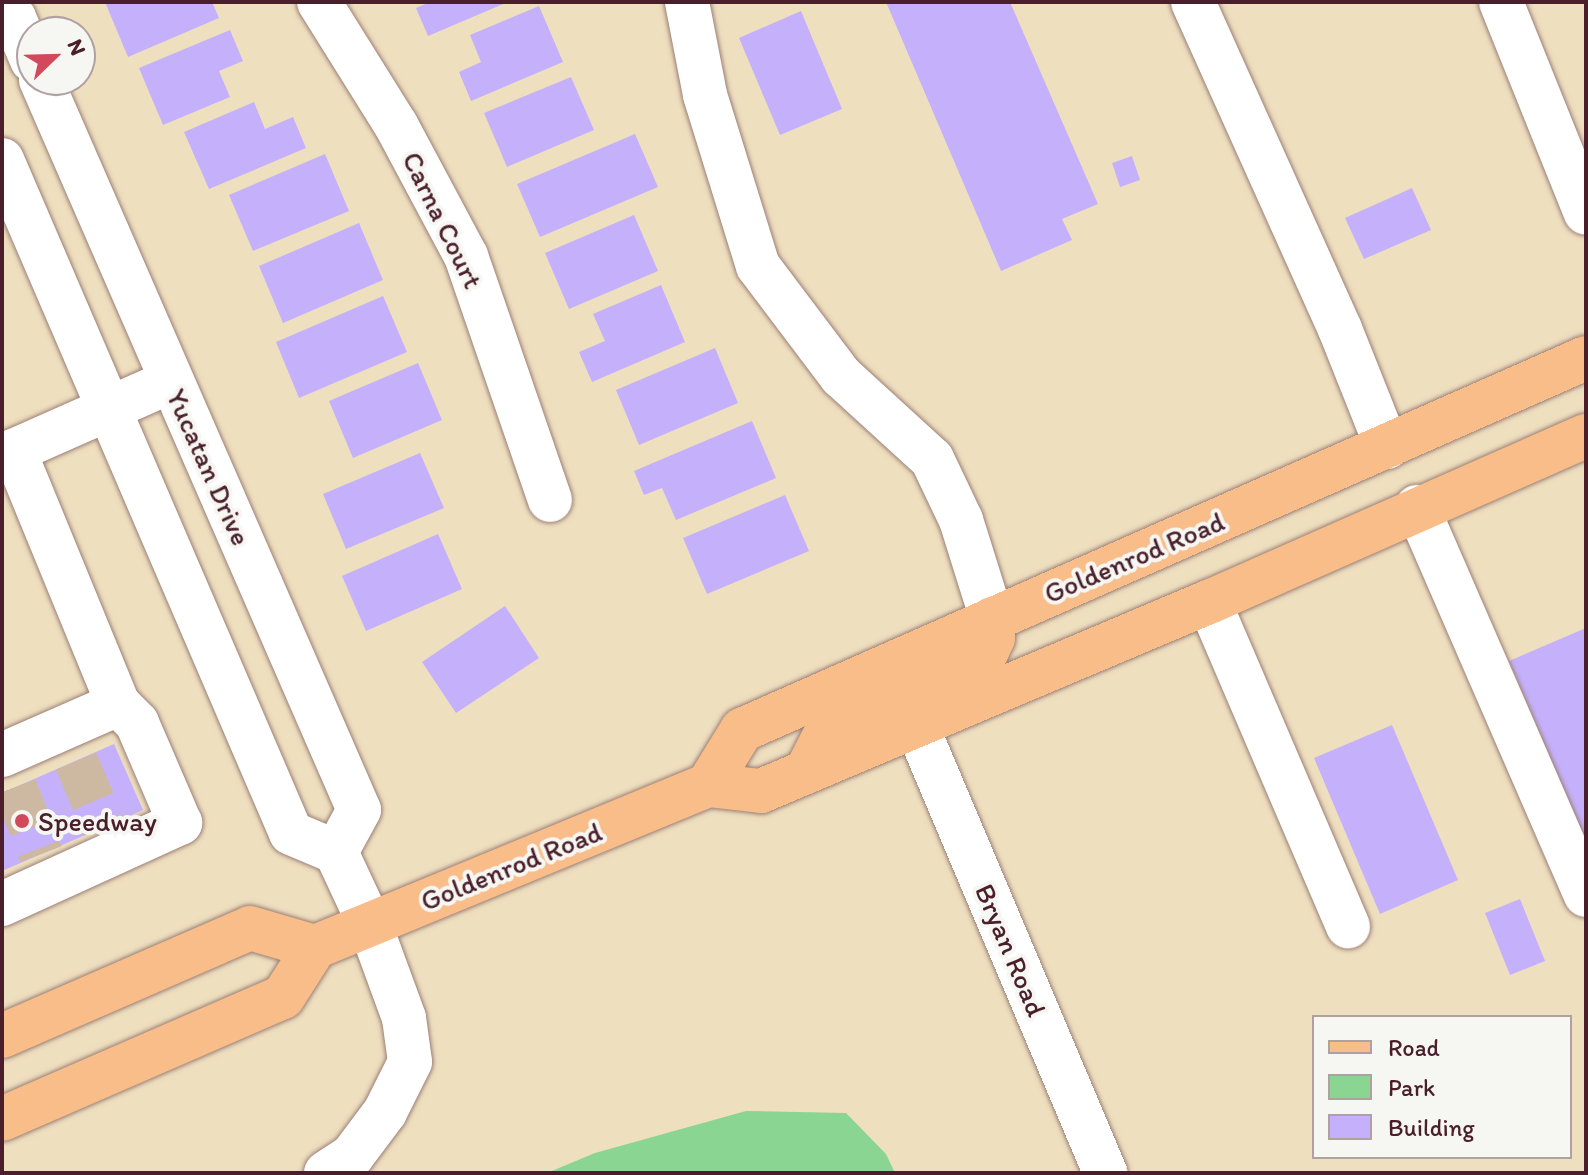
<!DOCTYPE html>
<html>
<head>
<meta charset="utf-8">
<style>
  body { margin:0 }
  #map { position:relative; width:1588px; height:1175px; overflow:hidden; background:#eedfbf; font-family:Itim,sans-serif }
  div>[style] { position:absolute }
  .green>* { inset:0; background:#8bd592 }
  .building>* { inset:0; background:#c5b1fb }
  .minor-tunnel>* { height:44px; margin-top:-22px; transform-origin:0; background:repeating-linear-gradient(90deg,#cdb9a1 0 44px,transparent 0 66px) }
  .roads { filter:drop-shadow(0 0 2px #9c7f75) drop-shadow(0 0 2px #9c7f75) }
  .minor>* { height:44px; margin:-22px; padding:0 22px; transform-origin:22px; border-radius:22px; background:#fff }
  .major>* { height:44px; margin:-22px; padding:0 22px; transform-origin:22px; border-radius:22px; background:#f8bd89 }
  .dots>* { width:22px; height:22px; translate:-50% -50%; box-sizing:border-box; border:4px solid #f6f6f2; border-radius:50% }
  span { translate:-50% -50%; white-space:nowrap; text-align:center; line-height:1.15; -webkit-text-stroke:8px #f6f6f2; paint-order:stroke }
  .street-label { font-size:28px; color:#4a1f2b }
  .poi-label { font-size:28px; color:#4a1f2b }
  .left { translate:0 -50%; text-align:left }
  .frame { position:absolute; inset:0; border:4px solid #4a1f2b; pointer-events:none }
  .legend { position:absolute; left:1312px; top:1015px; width:260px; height:144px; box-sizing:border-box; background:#f6f6f2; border:2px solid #b1a0a2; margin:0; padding:10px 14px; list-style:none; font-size:24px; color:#4a1f2b }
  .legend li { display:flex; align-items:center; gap:16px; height:40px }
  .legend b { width:40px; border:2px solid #b1a0a2 }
  .north { position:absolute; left:16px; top:16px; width:80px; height:80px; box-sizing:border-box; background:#f6f6f2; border:2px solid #b1a0a2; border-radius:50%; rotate:67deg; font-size:22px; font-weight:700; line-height:32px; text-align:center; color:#4a1f2b }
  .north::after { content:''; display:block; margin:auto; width:28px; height:36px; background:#d1495b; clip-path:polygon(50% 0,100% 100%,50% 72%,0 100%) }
</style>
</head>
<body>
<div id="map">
  <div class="green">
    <i style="clip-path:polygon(746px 1111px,846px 1113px,886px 1154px,895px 1173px,547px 1173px,595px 1153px)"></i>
  </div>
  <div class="building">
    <i style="clip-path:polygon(105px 2px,212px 2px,219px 18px,128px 57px)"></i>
    <i style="clip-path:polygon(430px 2px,508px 2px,428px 36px,416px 8px)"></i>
    <i style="clip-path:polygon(886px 2px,1010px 2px,1098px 204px,1062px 219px,1072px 240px,1001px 271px)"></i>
    <i style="clip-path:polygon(539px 6px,563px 62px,471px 101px,459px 72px,481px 62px,470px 35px)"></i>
    <i style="clip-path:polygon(801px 11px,842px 109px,780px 135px,739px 38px)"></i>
    <i style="clip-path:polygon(230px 30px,243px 61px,219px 71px,230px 97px,163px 125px,139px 68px)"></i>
    <i style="clip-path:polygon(571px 77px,594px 130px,507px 167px,484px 113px)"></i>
    <i style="clip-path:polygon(254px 102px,265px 129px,293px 117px,306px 148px,209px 189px,184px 132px)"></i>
    <i style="clip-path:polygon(635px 134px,658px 187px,540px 237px,517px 184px)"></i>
    <i style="clip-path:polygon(325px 154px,349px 211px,253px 251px,229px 195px)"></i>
    <i style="clip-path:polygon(1132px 156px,1140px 180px,1120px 187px,1112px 163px)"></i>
    <i style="clip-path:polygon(1412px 188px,1431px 230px,1364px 259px,1345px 218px)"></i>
    <i style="clip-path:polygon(634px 215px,658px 271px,569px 309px,545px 253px)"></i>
    <i style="clip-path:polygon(359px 223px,383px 280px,283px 323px,259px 266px)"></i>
    <i style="clip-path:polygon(661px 285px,685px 342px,592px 382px,579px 352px,605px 341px,593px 314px)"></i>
    <i style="clip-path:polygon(383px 296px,407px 352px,299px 398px,276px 342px)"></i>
    <i style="clip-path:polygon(715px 348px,738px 403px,639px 445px,616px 390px)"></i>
    <i style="clip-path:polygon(418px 363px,442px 420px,353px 458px,329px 401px)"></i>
    <i style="clip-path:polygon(752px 421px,776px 478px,676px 520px,662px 488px,644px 495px,634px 471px)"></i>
    <i style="clip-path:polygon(420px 453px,444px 508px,346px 549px,323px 494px)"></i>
    <i style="clip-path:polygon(785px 495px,809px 551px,707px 594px,683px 538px)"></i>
    <i style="clip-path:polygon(438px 534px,462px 589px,366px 631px,342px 576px)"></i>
    <i style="clip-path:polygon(505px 606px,539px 658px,456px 713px,422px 662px)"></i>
    <i style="clip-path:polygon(1586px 628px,1586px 841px,1509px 661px)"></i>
    <i style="clip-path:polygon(1392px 725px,1458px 880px,1380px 914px,1314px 758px)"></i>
    <i style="clip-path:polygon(114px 744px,143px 810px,2px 871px,2px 793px)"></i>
    <i style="clip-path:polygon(1520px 899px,1545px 961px,1510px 975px,1485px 913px)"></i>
  </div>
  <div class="minor-tunnel">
    <i style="left:76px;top:761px;width:72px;rotate:67deg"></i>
    <i style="left:15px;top:787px;width:72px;rotate:68.8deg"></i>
  </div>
  <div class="roads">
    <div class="minor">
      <i style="left:319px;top:2px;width:145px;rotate:58deg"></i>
      <i style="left:396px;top:125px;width:149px;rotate:61.9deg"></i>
      <i style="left:466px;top:256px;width:258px;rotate:71deg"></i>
      <i style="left:687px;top:2px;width:95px;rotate:79deg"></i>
      <i style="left:705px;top:95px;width:179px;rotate:72.8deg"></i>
      <i style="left:758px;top:266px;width:138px;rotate:53deg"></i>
      <i style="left:841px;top:376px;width:123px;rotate:42.4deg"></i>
      <i style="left:932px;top:459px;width:68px;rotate:64.6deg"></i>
      <i style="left:961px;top:520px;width:104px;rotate:72.6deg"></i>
      <i style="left:1193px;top:2px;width:359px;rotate:65.8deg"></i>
      <i style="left:1340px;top:329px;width:127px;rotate:68.3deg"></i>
      <i style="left:1501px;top:2px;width:227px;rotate:68.1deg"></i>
      <i style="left:2px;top:6px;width:17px;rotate:45deg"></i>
      <i style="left:14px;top:18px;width:46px;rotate:66.8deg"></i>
      <i style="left:41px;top:80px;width:796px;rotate:66.46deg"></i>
      <i style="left:359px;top:810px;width:48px;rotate:118.7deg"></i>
      <i style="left:2px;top:160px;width:732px;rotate:66.76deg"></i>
      <i style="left:291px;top:833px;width:49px;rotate:22.9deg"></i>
      <i style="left:336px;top:852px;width:81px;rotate:65deg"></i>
      <i style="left:370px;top:925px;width:99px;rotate:69.9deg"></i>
      <i style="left:404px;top:1018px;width:44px;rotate:82.2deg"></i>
      <i style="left:410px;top:1062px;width:56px;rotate:116.6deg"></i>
      <i style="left:385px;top:1112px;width:55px;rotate:126.9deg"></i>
      <i style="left:352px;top:1156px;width:31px;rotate:147deg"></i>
      <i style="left:2px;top:456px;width:185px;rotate:-23.9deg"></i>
      <i style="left:1417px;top:507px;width:423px;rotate:66.5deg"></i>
      <i style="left:1209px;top:602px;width:353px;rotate:66.8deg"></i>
      <i style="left:917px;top:727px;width:484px;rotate:67.1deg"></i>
      <i style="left:2px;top:755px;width:127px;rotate:-23.7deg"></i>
      <i style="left:118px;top:704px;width:274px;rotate:-112.3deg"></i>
      <i style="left:2px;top:904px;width:196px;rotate:-24.5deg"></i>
      <i style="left:180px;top:823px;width:109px;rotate:-113.3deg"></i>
      <i style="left:137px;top:723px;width:27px;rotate:-135deg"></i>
    </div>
    <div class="major">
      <i style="left:806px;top:772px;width:59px;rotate:-63deg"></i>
      <i style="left:833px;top:719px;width:149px;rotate:-22.1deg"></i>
      <i style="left:971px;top:663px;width:20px;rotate:-37deg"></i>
      <i style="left:987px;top:651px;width:14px;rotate:-65deg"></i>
      <i style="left:993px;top:638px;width:19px;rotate:-93deg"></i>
      <i style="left:708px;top:785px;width:65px;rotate:-58.3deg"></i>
      <i style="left:742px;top:730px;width:922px;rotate:-23.79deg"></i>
      <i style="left:2px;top:1036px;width:270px;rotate:-23.5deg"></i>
      <i style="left:250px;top:928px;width:68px;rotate:16.3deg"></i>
      <i style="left:2px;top:1119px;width:306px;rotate:-23.5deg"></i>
      <i style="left:283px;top:997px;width:59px;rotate:-57.4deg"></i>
      <i style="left:315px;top:947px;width:425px;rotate:-22.4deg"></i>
      <i style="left:708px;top:785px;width:53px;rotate:6.5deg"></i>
      <i style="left:761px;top:791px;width:486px;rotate:-22.9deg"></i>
      <i style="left:1209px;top:602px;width:412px;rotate:-23.8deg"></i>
    </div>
  </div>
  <div class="dots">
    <i style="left:22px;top:821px;background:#d1495b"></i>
  </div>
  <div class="street-label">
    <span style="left:443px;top:220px;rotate:64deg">Carna Court</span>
    <span style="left:209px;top:467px;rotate:66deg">Yucatan Drive</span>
    <span style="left:1134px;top:557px;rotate:-23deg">Goldenrod Road</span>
    <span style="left:511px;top:866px;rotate:-22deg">Goldenrod Road</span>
    <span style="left:1011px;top:950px;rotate:67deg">Bryan Road</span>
  </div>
  <div class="poi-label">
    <span class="left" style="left:38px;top:821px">Speedway</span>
  </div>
  <div class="frame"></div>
  <ul class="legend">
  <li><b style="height:10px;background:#f8bd89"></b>Road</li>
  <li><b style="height:22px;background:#8bd592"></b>Park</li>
  <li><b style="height:22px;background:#c5b1fb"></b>Building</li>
  </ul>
  <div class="north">N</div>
</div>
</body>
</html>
